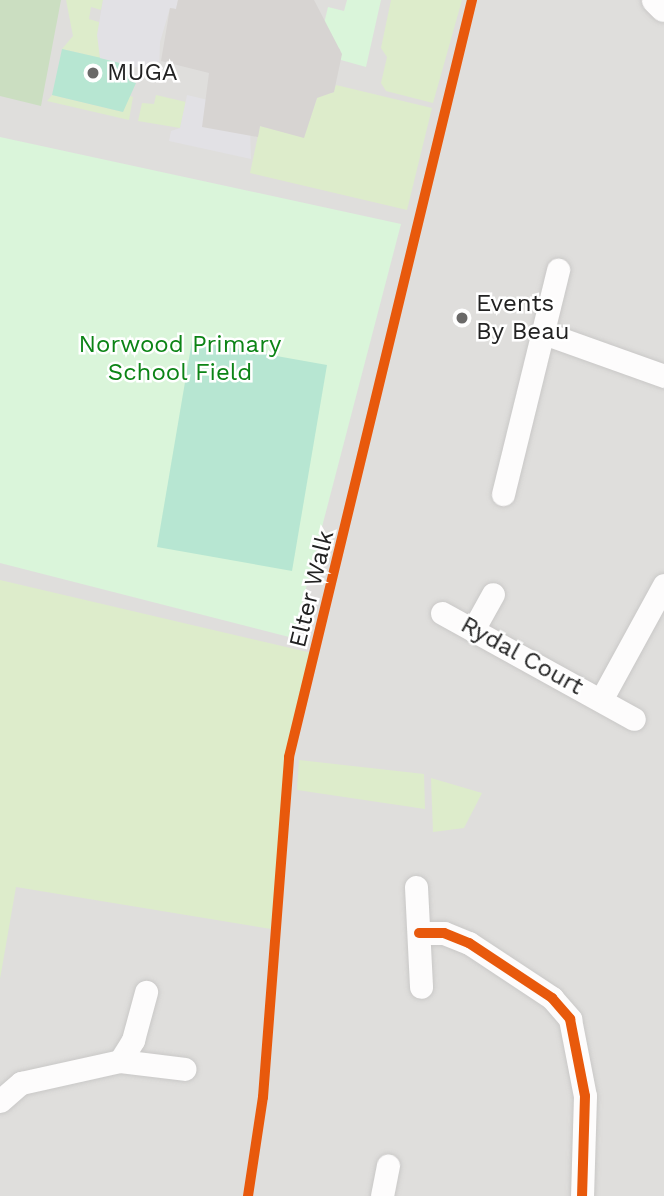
<!DOCTYPE html>
<html>
<head>
<meta charset="utf-8">
<style>
  body { margin:0 }
  #map { position:relative; width:664px; height:1196px; overflow:hidden; background:#f0eeeb; font-family:"Work Sans",sans-serif }
  div>[style] { position:absolute }
  .residential>* { inset:0; background:#dfdedc }
  .grass>* { inset:0; background:#ddeccb }
  .forest>* { inset:0; background:#cbdec1 }
  .park>* { inset:0; background:#daf5da }
  .pitch>* { inset:0; background:#b7e6d2 }
  .plaza>* { inset:0; background:#e2e1e5 }
  .building>* { inset:0; background:#d7d4d2 }
  .roads { filter:drop-shadow(0 0 2px #c9c8c7) drop-shadow(0 0 2px #c9c8c7) }
  .minor>* { height:23px; margin:-11.5px; padding:0 11.5px; transform-origin:11.5px; border-radius:11.5px; background:#fdfcfc }
  .tertiary>* { height:28px; margin:-14px; padding:0 14px; transform-origin:14px; border-radius:14px; background:#fdfcfc }
  .cycleway>* { height:10px; margin:-5px; padding:0 5px; transform-origin:5px; border-radius:5px; background:#e8590c }
  .dots>* { width:19px; height:19px; translate:-50% -50%; box-sizing:border-box; border:4px solid #fff; border-radius:50% }
  span { translate:-50% -50%; white-space:nowrap; text-align:center; line-height:1.15; -webkit-text-stroke:5px #fff; paint-order:stroke }
  .poi-label { font-size:24px; color:#222 }
  .left { translate:0 -50%; text-align:left }
  .park-label { font-size:24px; color:#0c8416 }
  .street-label { font-size:24px; color:#222 }
</style>
</head>
<body>
<div id="map">
  <div class="residential">
    <i style="clip-path:polygon(0 0,664px 0,664px 1196px,0 1196px)"></i>
  </div>
  <div class="grass">
    <i style="clip-path:polygon(66px 0,103px 0,101px 10px,91px 7px,89px 19px,99px 22px,100px 58px,62px 49px,73px 36px)"></i>
    <i style="clip-path:polygon(391px 0,462px 0,433px 103px,386px 91px,381px 83px,387px 57px,381px 48px)"></i>
    <i style="clip-path:polygon(336px 85px,432px 108px,407px 210px,250px 173px,260px 126px,304px 137px,319px 92px,333px 93px)"></i>
    <i style="clip-path:polygon(52px 95px,123px 112px,127px 95px,133px 97px,129px 120px,47px 101px)"></i>
    <i style="clip-path:polygon(156px 95px,186px 102px,180px 128px,138px 121px,142px 103px,154px 104px)"></i>
    <i style="clip-path:polygon(0 580px,312px 653px,287px 750px,271px 929px,16px 887px,0 979px)"></i>
    <i style="clip-path:polygon(299px 760px,424px 774px,425px 809px,297px 790px)"></i>
    <i style="clip-path:polygon(431px 778px,482px 793px,464px 828px,433px 832px)"></i>
  </div>
  <div class="forest">
    <i style="clip-path:polygon(0 0,61px 0,41px 106px,0 96px)"></i>
  </div>
  <div class="park">
    <i style="clip-path:polygon(347px 0,381px 0,366px 67px,341px 60px,340px 49px,319px 44px,328px 7px,344px 11px)"></i>
    <i style="clip-path:polygon(0 137px,401px 224px,293px 638px,0 563px)"></i>
  </div>
  <div class="pitch">
    <i style="clip-path:polygon(62px 49px,132px 65px,129px 81px,136px 83px,123px 112px,52px 95px)"></i>
    <i style="clip-path:polygon(192px 341px,327px 365px,292px 571px,157px 547px)"></i>
  </div>
  <div class="plaza">
    <i style="clip-path:polygon(103px 0,178px 0,176px 9px,170px 8px,160px 42px,159px 73px,100px 58px,97px 35px)"></i>
    <i style="clip-path:polygon(187px 95px,208px 100px,250px 126px,251px 159px,169px 141px,171px 131px,180px 128px)"></i>
  </div>
  <div class="building">
    <i style="clip-path:polygon(178px 0,314px 0,342px 54px,334px 92px,317px 98px,304px 138px,260px 126px,258px 137px,202px 127px,209px 73px,161px 61px,170px 8px,176px 9px)"></i>
  </div>
  <div class="roads">
    <div class="minor">
      <i style="left:544px;top:333px;width:127px;rotate:19.7deg"></i>
      <i style="left:503px;top:494px;width:231px;rotate:-76.2deg"></i>
      <i style="left:442px;top:613px;width:219px;rotate:28.9deg"></i>
      <i style="left:473px;top:630px;width:41px;rotate:-60.9deg"></i>
      <i style="left:601px;top:700px;width:131px;rotate:-61.3deg"></i>
      <i style="left:416px;top:887px;width:100px;rotate:87.1deg"></i>
      <i style="left:419px;top:933px;width:25px"></i>
      <i style="left:444px;top:933px;width:27px;rotate:22deg"></i>
      <i style="left:469px;top:943px;width:100px;rotate:33.5deg"></i>
      <i style="left:552px;top:998px;width:28px;rotate:49deg"></i>
      <i style="left:570px;top:1019px;width:78px;rotate:79deg"></i>
      <i style="left:585px;top:1096px;width:100px;rotate:91.7deg"></i>
      <i style="left:120px;top:1061px;width:25px;rotate:-58deg"></i>
      <i style="left:133px;top:1040px;width:50px;rotate:-74.8deg"></i>
      <i style="left:0;top:1101px;width:28px;rotate:-41deg"></i>
      <i style="left:21px;top:1083px;width:101px;rotate:-12.5deg"></i>
      <i style="left:120px;top:1061px;width:65px;rotate:7deg"></i>
      <i style="left:382px;top:1196px;width:31px;rotate:-79deg"></i>
    </div>
    <div class="tertiary">
      <i style="left:656px;top:0;width:11px;rotate:45deg"></i>
    </div>
  </div>
  <div class="cycleway">
    <i style="left:419px;top:933px;width:25px"></i>
    <i style="left:444px;top:933px;width:27px;rotate:22deg"></i>
    <i style="left:469px;top:943px;width:100px;rotate:33.5deg"></i>
    <i style="left:552px;top:998px;width:28px;rotate:49deg"></i>
    <i style="left:570px;top:1019px;width:78px;rotate:79deg"></i>
    <i style="left:585px;top:1096px;width:100px;rotate:91.7deg"></i>
    <i style="left:248px;top:1196px;width:100px;rotate:-81.4deg"></i>
    <i style="left:263px;top:1097px;width:341px;rotate:-85.6deg"></i>
    <i style="left:289px;top:757px;width:779px;rotate:-76.41deg"></i>
  </div>
  <div class="dots">
    <i style="left:93px;top:73px;background:#6a6968"></i>
    <i style="left:462px;top:318px;background:#6a6968"></i>
  </div>
  <div class="poi-label">
    <span class="left" style="left:107px;top:73px">MUGA</span>
    <span class="left" style="left:476px;top:318px">Events<br>By Beau</span>
  </div>
  <div class="park-label">
    <span style="left:180px;top:359px">Norwood Primary<br>School Field</span>
  </div>
  <div class="street-label">
    <span style="left:312px;top:589px;rotate:-76deg">Elter Walk</span>
    <span style="left:522px;top:656px;rotate:29deg">Rydal Court</span>
  </div>
</div>
</body>
</html>
